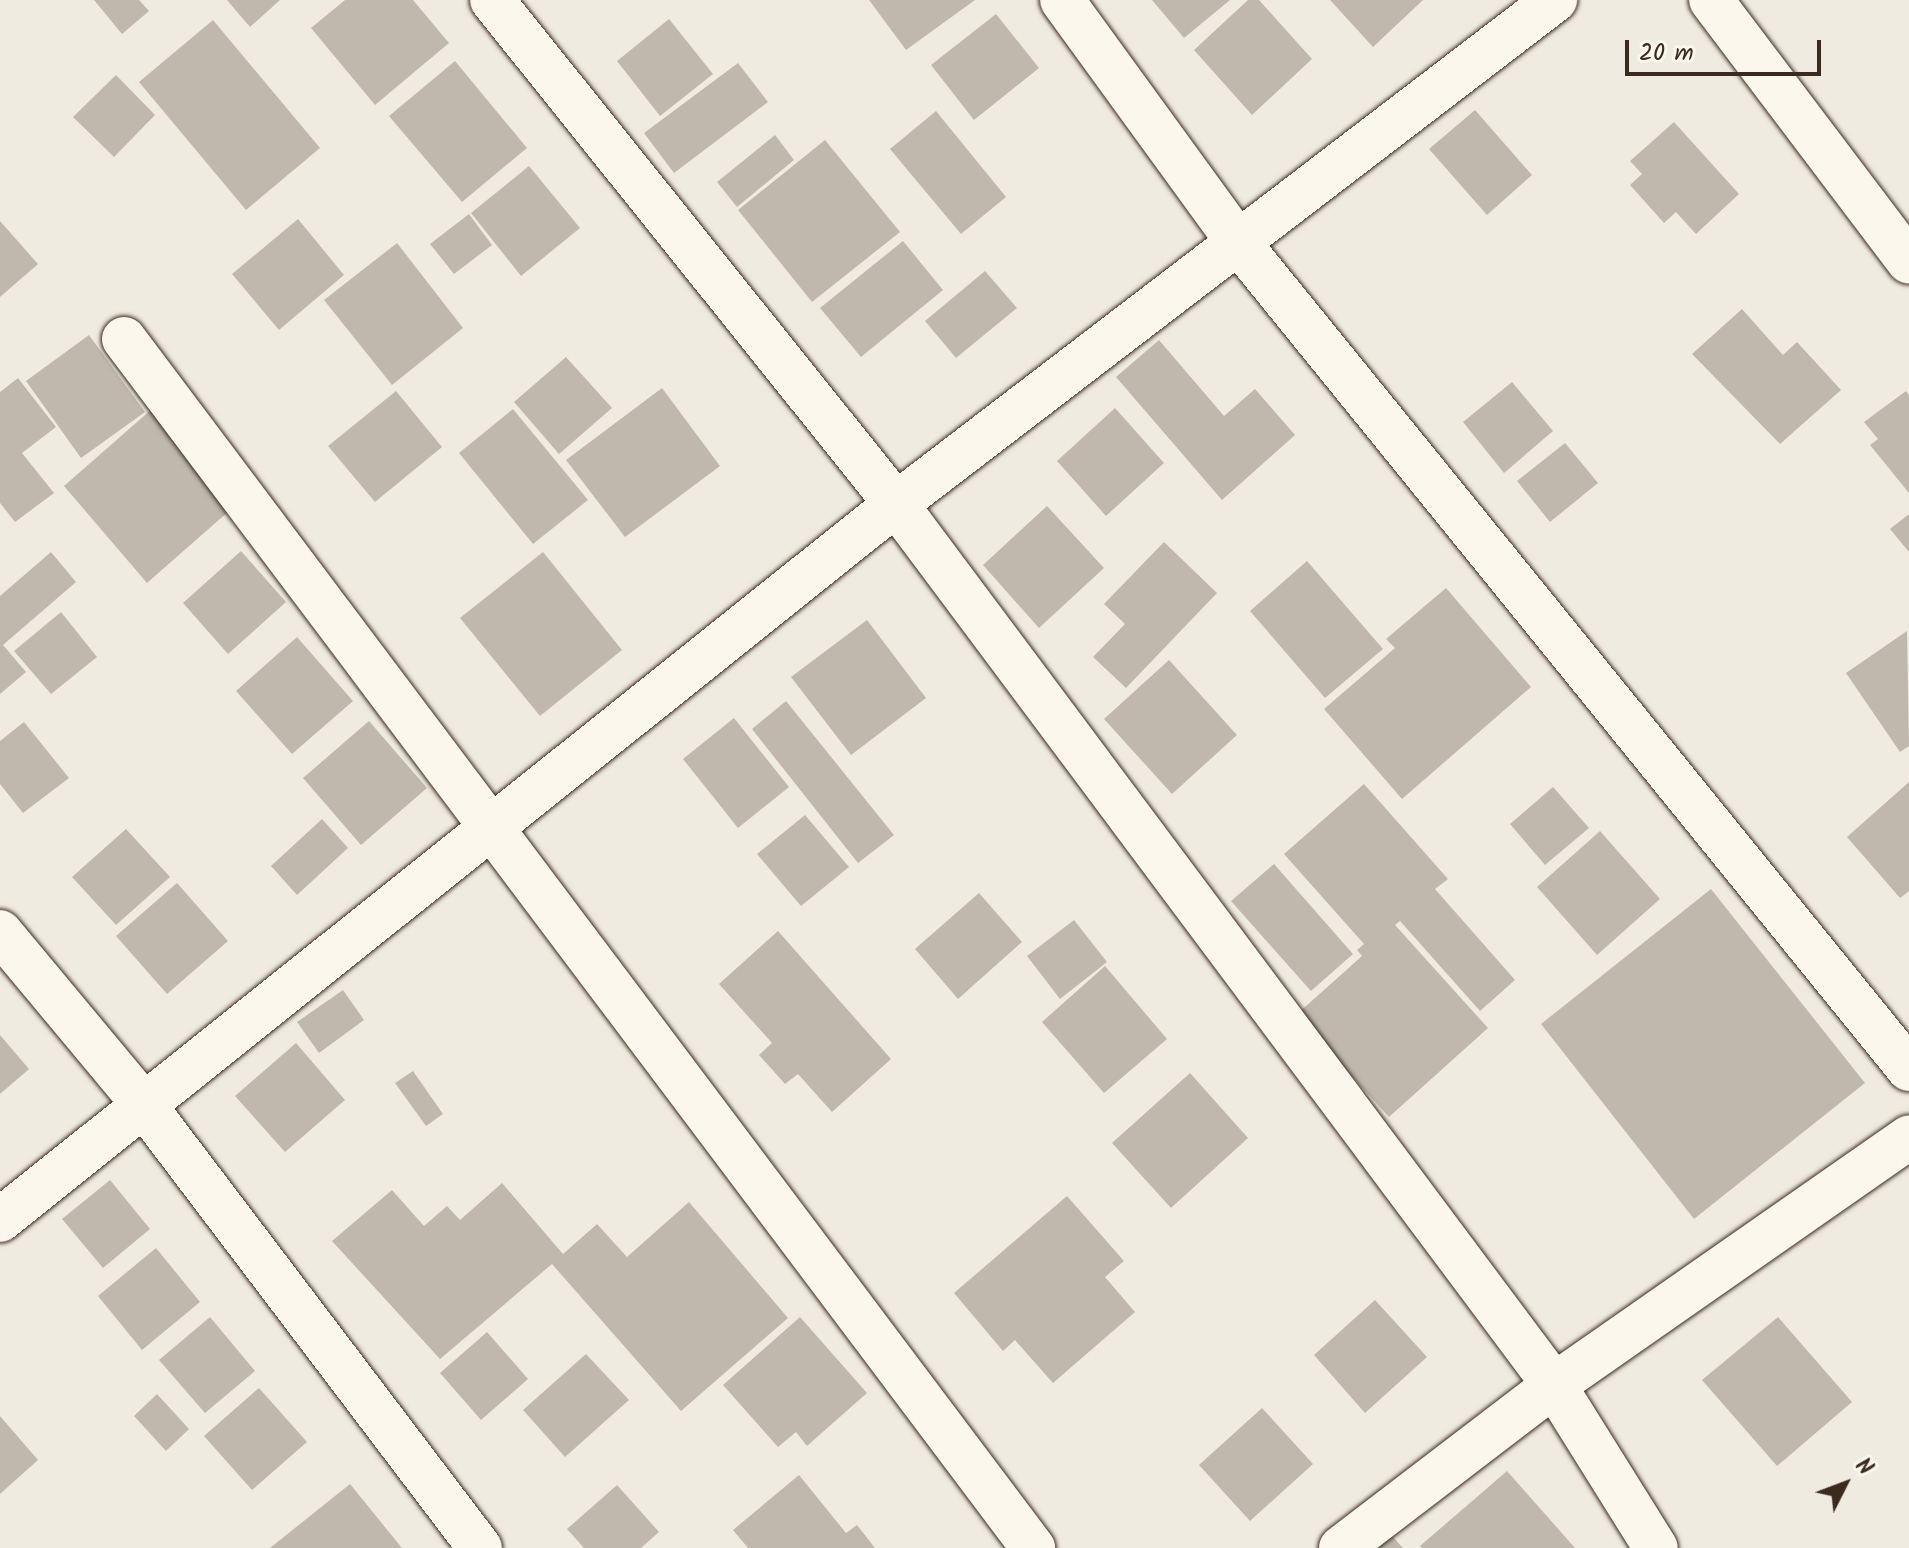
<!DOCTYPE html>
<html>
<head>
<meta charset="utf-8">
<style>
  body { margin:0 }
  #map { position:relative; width:1909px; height:1548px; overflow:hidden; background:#f0ebe0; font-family:Kalam,sans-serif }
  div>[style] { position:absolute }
  .building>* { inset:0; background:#c0b8ad }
  .roads { filter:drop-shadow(0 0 2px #3b2a1e) drop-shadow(0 0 2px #3b2a1e) }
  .minor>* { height:44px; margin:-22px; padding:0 22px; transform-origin:22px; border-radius:22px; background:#fbf7ec }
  span { translate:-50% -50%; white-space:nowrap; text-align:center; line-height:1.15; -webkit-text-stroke:7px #fbf7ec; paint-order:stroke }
  .north { position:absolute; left:1805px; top:1444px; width:80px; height:80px; -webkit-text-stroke:6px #fbf7ec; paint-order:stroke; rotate:48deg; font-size:22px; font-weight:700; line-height:32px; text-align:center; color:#3b2a1e }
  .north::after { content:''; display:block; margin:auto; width:28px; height:36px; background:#3b2a1e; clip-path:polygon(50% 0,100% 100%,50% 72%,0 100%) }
  .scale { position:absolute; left:1625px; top:40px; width:196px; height:36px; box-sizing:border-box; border:4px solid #3b2a1e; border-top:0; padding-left:10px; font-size:24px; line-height:28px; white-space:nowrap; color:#3b2a1e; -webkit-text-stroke:6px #fbf7ec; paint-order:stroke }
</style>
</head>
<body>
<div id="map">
  <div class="building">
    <i style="clip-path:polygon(94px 0,139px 0,149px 11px,122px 34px)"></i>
    <i style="clip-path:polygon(227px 0,280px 0,250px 27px)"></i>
    <i style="clip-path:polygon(345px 0,413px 0,449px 43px,375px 105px,311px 28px)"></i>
    <i style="clip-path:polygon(869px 0,975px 0,906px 50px)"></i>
    <i style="clip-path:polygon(1152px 0,1230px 0,1184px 38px)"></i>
    <i style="clip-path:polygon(1248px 0,1259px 0,1312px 59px,1252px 115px,1194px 50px)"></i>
    <i style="clip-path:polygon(1330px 0,1423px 0,1373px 47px)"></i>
    <i style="clip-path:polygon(996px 14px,1039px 68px,974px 120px,931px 65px)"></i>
    <i style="clip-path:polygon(669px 19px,713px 74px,660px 116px,617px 61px)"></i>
    <i style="clip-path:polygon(213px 20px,320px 148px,246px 210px,139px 82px)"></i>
    <i style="clip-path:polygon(455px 61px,527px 148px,462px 202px,389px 116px)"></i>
    <i style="clip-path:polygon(738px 63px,768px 102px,674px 173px,644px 133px)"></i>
    <i style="clip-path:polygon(116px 75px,155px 115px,114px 157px,73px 117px)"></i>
    <i style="clip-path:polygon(1475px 110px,1532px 175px,1487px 215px,1429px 149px)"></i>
    <i style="clip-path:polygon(936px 111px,1006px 197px,961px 234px,890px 149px)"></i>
    <i style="clip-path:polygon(1674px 122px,1739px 194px,1696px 234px,1676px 212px,1664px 223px,1630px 185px,1642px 174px,1630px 161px)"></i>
    <i style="clip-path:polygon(775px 135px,794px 160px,737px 207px,717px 182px)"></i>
    <i style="clip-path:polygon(825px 140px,900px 232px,812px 302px,738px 210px)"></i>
    <i style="clip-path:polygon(529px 166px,580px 228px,521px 276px,471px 213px)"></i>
    <i style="clip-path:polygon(469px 214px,492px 245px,454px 274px,430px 244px)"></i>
    <i style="clip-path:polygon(298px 219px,344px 275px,279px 330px,232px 274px)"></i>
    <i style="clip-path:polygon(0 221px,38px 264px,0 297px)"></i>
    <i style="clip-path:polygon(903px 241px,943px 290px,861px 357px,820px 308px)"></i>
    <i style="clip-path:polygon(397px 243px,463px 328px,392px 385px,324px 300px)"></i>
    <i style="clip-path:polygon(985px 271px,1017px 308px,956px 358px,925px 321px)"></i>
    <i style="clip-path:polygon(1742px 309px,1783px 355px,1797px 342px,1841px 390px,1780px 444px,1692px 354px)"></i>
    <i style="clip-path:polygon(89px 335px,145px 412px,81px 458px,26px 381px)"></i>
    <i style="clip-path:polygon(1159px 340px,1224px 416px,1255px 389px,1295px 435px,1222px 500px,1116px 377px)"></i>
    <i style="clip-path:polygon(566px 357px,612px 408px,559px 454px,514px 402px)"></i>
    <i style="clip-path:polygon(18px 378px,56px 427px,22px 453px,54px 493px,15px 522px,0 503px,0 392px)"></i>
    <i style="clip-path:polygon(1512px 382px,1553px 431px,1504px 473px,1463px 422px)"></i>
    <i style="clip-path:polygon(662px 388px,720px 466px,625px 537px,566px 460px)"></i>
    <i style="clip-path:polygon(396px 391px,442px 447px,375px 502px,328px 446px)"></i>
    <i style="clip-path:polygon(1906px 391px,1909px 395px,1909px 493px,1870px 445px,1878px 439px,1864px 422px)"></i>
    <i style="clip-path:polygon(153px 408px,237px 504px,147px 583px,64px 486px)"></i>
    <i style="clip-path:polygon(1115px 408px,1164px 463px,1106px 516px,1057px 461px)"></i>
    <i style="clip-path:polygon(513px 409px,588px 500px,533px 544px,459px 453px)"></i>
    <i style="clip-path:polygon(1565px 443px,1598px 483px,1550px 522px,1517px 481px)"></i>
    <i style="clip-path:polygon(1047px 506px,1104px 568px,1039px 628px,983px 565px)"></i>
    <i style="clip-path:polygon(1909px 514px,1909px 552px,1890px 529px)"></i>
    <i style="clip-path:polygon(1164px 542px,1217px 593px,1126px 688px,1093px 657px,1125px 624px,1104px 604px)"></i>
    <i style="clip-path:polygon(241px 551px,286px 602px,228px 654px,183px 603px)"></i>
    <i style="clip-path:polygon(51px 552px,76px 582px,3px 645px,26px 672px,0 694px,0 596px)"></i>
    <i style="clip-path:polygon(543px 552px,622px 650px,540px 716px,460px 618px)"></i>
    <i style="clip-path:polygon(1307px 561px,1383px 649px,1325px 698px,1250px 611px)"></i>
    <i style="clip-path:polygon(1446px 588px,1531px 687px,1402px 799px,1324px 709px,1395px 648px,1386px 639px)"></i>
    <i style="clip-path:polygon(61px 612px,97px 657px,51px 694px,14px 651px)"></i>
    <i style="clip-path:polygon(867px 620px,926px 698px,851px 755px,791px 677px)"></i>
    <i style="clip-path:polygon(1907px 631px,1909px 746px,1900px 752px,1846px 673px)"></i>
    <i style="clip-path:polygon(297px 637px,353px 701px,292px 754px,236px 691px)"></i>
    <i style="clip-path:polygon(1169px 660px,1237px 735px,1172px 794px,1104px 719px)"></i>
    <i style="clip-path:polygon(786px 701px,894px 835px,858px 863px,752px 729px)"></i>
    <i style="clip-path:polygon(734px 718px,789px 787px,738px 828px,683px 759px)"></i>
    <i style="clip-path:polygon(369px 721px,427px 788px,361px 845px,303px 778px)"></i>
    <i style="clip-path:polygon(24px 722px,69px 778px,23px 813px,0 784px,0 741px)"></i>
    <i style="clip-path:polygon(1909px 782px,1909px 891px,1900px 898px,1847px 837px)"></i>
    <i style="clip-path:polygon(1364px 784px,1448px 879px,1435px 889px,1515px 980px,1480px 1011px,1400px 921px,1395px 925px,1488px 1028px,1389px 1117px,1296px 1015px,1362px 956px,1357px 950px,1364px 944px,1284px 854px)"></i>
    <i style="clip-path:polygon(1553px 787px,1589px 828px,1545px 865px,1510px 824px)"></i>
    <i style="clip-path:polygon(805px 815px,849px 867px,801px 906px,757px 854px)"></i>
    <i style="clip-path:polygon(322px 819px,348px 848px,297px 895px,271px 866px)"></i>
    <i style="clip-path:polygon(126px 829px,170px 877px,116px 925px,72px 877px)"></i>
    <i style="clip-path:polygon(1600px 831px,1660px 899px,1597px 955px,1537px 887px)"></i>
    <i style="clip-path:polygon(1274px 864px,1353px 954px,1311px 991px,1231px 901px)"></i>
    <i style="clip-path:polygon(177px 883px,228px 941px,167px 994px,116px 936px)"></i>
    <i style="clip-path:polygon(1711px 889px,1865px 1083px,1694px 1219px,1541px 1024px)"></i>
    <i style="clip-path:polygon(979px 893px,1022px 942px,958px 999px,915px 949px)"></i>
    <i style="clip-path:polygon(1074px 920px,1107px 962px,1060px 999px,1027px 956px)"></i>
    <i style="clip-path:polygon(778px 931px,891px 1059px,832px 1112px,798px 1074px,785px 1084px,759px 1055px,772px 1043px,719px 984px)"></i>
    <i style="clip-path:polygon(1105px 966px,1167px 1039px,1104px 1093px,1042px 1022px)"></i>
    <i style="clip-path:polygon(343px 990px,364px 1020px,319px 1053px,297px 1022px)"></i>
    <i style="clip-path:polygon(0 1035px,29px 1069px,0 1094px)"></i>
    <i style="clip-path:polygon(296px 1043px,345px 1100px,285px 1152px,235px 1096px)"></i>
    <i style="clip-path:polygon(413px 1071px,443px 1114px,426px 1126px,395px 1083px)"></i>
    <i style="clip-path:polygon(1190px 1073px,1248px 1138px,1171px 1208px,1112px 1143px)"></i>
    <i style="clip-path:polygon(110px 1180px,150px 1229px,103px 1268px,62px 1219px)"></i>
    <i style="clip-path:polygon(502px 1183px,563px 1254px,597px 1224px,627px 1257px,689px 1202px,788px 1318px,681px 1411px,552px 1264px,440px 1359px,332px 1241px,392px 1190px,424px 1226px,447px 1206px,460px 1220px)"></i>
    <i style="clip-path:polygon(1067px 1196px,1124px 1261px,1105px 1277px,1135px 1312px,1053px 1383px,1015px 1340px,1003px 1351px,954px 1293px)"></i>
    <i style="clip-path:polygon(156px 1248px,200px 1302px,142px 1350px,98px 1296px)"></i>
    <i style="clip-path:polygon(1375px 1300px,1427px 1357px,1365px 1413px,1314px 1355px)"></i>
    <i style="clip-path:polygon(210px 1317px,255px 1371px,205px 1413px,159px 1360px)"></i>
    <i style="clip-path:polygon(800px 1317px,867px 1393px,807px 1446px,796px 1432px,778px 1447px,723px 1385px)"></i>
    <i style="clip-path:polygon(1778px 1317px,1852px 1402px,1777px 1466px,1702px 1380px)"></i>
    <i style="clip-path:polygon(487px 1332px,528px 1379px,481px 1420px,440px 1373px)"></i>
    <i style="clip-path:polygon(586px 1354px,629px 1400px,565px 1457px,523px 1410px)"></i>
    <i style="clip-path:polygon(259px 1388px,307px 1442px,252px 1490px,204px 1436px)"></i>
    <i style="clip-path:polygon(157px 1394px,189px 1429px,166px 1451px,134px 1416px)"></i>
    <i style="clip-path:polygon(1262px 1408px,1313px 1464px,1250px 1521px,1199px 1465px)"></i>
    <i style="clip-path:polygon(0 1416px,38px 1460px,0 1494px)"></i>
    <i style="clip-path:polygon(1507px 1471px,1575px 1548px,1422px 1548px,1420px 1546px)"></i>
    <i style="clip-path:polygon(799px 1475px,846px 1533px,857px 1525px,875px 1548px,748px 1548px,733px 1530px)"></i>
    <i style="clip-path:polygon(350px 1484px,402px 1548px,270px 1548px)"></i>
    <i style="clip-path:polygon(617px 1485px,659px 1532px,641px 1548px,584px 1548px,567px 1529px)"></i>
    <i style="clip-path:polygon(1384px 1527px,1403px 1548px,1360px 1548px)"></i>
  </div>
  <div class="roads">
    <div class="minor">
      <i style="left:492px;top:0;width:646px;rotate:51.28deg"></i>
      <i style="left:896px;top:504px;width:1100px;rotate:53.24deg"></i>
      <i style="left:1554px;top:1385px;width:192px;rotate:58deg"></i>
      <i style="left:1062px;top:0;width:299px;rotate:54deg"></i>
      <i style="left:1238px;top:242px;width:1065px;rotate:50.95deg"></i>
      <i style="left:1711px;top:0;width:328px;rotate:52.9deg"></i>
      <i style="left:124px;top:339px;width:1513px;rotate:53.06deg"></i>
      <i style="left:0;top:932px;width:225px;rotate:50.2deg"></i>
      <i style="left:144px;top:1105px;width:556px;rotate:52.82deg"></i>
      <i style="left:0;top:1220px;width:1147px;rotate:-38.63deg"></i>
      <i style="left:896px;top:504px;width:830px;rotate:-37.41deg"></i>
      <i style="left:1341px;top:1548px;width:268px;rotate:-37.4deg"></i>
      <i style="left:1554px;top:1385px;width:433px;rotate:-34.9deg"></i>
    </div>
  </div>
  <div class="north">N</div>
  <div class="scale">20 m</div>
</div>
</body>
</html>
